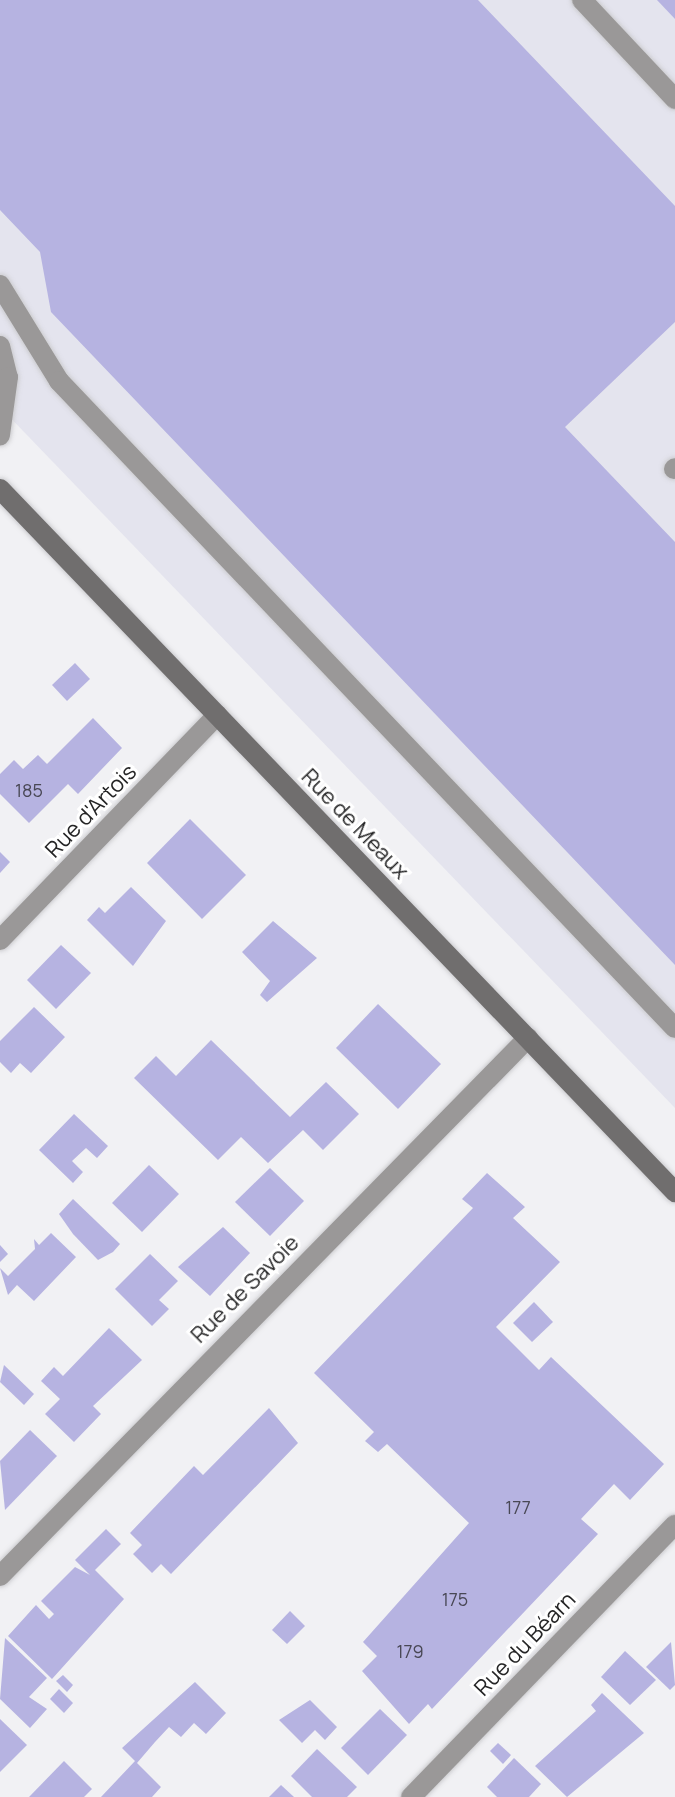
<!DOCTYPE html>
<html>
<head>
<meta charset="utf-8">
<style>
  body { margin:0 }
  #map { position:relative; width:675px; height:1797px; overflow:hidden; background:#f1f1f4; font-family:Manrope,sans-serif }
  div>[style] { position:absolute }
  .built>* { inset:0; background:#e4e4ee }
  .building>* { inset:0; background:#b6b3e1 }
  .roads { filter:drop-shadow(0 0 2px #cccccf) drop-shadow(0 0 2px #cccccf) }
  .service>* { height:20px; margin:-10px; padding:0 10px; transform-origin:10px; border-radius:10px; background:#9a9898 }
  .minor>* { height:20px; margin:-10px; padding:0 10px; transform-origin:10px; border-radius:10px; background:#9a9898 }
  .secondary>* { height:20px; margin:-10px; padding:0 10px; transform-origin:10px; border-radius:10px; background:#706e6e }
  span { translate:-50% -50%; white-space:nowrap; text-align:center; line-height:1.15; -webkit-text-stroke:6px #fff; paint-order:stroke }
  .number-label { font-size:18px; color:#494855 }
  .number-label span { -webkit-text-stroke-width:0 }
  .street-label { font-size:22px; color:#252526 }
</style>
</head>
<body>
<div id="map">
  <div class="built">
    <i style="clip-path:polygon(0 0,675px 0,675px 1108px,0 407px)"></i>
  </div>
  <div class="building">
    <i style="clip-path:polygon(0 0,478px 0,675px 206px,675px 322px,565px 427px,675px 542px,675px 965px,51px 312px,40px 252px,0 210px)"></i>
    <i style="clip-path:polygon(657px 0,675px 0,675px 19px)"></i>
    <i style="clip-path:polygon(75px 663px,90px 679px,67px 701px,52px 685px)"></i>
    <i style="clip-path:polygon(93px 718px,122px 748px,78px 794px,68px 784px,29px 823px,0 794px,0 774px,14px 760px,23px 769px,38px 755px,47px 764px)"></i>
    <i style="clip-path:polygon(190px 819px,246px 875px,202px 919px,147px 863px)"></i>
    <i style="clip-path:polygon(0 852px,10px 862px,0 873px)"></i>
    <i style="clip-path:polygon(131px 887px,166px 921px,133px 966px,87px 920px,99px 907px,105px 913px)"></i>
    <i style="clip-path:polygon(273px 921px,317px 958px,267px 1002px,260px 995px,270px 981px,242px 952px)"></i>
    <i style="clip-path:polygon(61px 945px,91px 973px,56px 1009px,27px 980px)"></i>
    <i style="clip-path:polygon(378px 1004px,441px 1064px,398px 1109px,336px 1048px)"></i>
    <i style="clip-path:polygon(34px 1007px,65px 1037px,31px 1073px,20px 1063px,11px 1073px,0 1062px,0 1041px)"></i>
    <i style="clip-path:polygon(211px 1040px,290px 1117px,326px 1082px,359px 1114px,323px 1150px,303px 1130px,268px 1163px,241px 1137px,218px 1160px,134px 1078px,156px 1056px,176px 1076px)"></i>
    <i style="clip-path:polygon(74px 1114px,108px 1146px,97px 1158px,86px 1148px,72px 1161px,83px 1172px,73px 1183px,39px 1150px)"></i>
    <i style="clip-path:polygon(149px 1165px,179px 1194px,142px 1232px,112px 1203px)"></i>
    <i style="clip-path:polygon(270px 1168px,304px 1201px,270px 1236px,235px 1202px)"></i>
    <i style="clip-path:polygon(487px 1173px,525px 1207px,513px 1218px,560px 1262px,496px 1327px,539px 1370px,551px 1357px,664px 1464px,630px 1500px,614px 1484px,581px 1519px,598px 1534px,432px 1709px,428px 1704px,409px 1724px,362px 1671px,377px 1656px,363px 1642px,469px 1523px,387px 1444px,378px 1452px,365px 1441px,374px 1432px,314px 1373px,473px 1208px,462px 1199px)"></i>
    <i style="clip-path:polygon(73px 1199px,120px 1244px,113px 1252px,98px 1260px,73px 1234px,59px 1214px)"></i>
    <i style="clip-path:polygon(223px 1227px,250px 1253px,210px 1296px,178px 1267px)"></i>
    <i style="clip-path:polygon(51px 1233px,76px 1257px,34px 1301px,17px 1285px,8px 1295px,0 1268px,8px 1276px,35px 1249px,34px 1239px,39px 1245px)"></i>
    <i style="clip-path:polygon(0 1245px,8px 1254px,0 1262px)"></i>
    <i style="clip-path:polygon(150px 1254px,178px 1281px,159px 1300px,169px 1309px,152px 1326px,115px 1289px)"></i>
    <i style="clip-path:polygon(534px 1302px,553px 1322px,532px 1342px,513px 1323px)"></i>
    <i style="clip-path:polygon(109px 1328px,142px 1360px,93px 1406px,101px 1414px,74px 1442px,45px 1414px,60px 1399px,41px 1381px,54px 1367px,63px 1376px)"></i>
    <i style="clip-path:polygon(4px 1365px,34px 1394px,24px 1405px,0 1382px)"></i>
    <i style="clip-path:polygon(269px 1408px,298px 1443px,171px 1574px,161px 1564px,152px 1573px,133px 1554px,142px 1545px,130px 1533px,194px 1466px,203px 1475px)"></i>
    <i style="clip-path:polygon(30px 1430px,57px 1456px,5px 1510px,0 1461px)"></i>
    <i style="clip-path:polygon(106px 1529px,121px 1544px,95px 1570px,124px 1599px,52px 1679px,8px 1636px,36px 1605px,49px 1619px,54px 1614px,41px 1601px,75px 1567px,90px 1575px,75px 1560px)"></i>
    <i style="clip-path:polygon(290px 1611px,305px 1626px,287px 1644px,272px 1630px)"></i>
    <i style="clip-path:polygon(5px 1638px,47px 1678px,29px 1697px,47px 1709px,30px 1728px,0 1699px)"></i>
    <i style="clip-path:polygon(671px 1642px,675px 1685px,670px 1690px,646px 1667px)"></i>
    <i style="clip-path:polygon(625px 1651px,656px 1680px,630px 1705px,601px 1677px)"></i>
    <i style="clip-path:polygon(63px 1675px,73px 1685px,67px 1692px,56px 1681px)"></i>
    <i style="clip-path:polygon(195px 1682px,226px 1713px,206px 1734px,194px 1723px,181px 1737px,169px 1727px,155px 1742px,137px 1763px,161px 1787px,152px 1797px,101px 1797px,135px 1761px,122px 1748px)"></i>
    <i style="clip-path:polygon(59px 1689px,73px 1703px,64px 1713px,50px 1699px)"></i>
    <i style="clip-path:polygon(602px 1693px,644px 1733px,567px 1797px,535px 1766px,596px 1711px,591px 1705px)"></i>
    <i style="clip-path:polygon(310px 1700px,337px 1727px,325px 1740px,315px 1730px,302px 1743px,279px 1720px)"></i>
    <i style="clip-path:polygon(380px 1709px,407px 1735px,368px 1775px,341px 1748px)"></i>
    <i style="clip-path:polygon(0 1719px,27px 1745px,0 1772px)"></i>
    <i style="clip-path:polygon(498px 1743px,511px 1755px,503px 1764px,490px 1751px)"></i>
    <i style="clip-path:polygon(317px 1749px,357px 1787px,347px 1797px,312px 1797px,291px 1776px)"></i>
    <i style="clip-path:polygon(514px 1758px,541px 1784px,529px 1797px,497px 1797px,487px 1787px)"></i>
    <i style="clip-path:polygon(64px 1761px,92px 1789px,84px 1797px,29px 1797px)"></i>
    <i style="clip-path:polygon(281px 1785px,294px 1797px,269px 1797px)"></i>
  </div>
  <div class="roads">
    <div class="service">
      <i style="left:582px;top:0;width:136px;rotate:46.8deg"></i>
      <i style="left:0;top:285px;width:113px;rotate:58.4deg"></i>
      <i style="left:59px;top:381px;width:893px;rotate:46.41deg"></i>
      <i style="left:0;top:346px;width:32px;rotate:76deg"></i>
      <i style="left:8px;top:377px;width:59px;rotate:97.9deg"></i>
      <i style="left:674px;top:469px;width:1px;rotate:-45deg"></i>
    </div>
    <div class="minor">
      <i style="left:0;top:940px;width:313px;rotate:-46deg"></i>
      <i style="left:0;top:1576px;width:754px;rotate:-45.54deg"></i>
      <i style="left:411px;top:1797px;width:379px;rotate:-45.9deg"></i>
    </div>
    <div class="secondary">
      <i style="left:0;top:489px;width:975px;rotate:46.16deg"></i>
    </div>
  </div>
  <div class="number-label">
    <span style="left:29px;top:790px">185</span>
    <span style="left:518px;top:1507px">177</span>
    <span style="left:455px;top:1599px">175</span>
    <span style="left:410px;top:1651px">179</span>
  </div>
  <div class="street-label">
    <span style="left:91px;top:811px;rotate:-46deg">Rue d'Artois</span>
    <span style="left:355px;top:824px;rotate:46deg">Rue de Meaux</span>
    <span style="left:245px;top:1289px;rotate:-45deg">Rue de Savoie</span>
    <span style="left:525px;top:1644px;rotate:-46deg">Rue du Béarn</span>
  </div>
</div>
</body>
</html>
